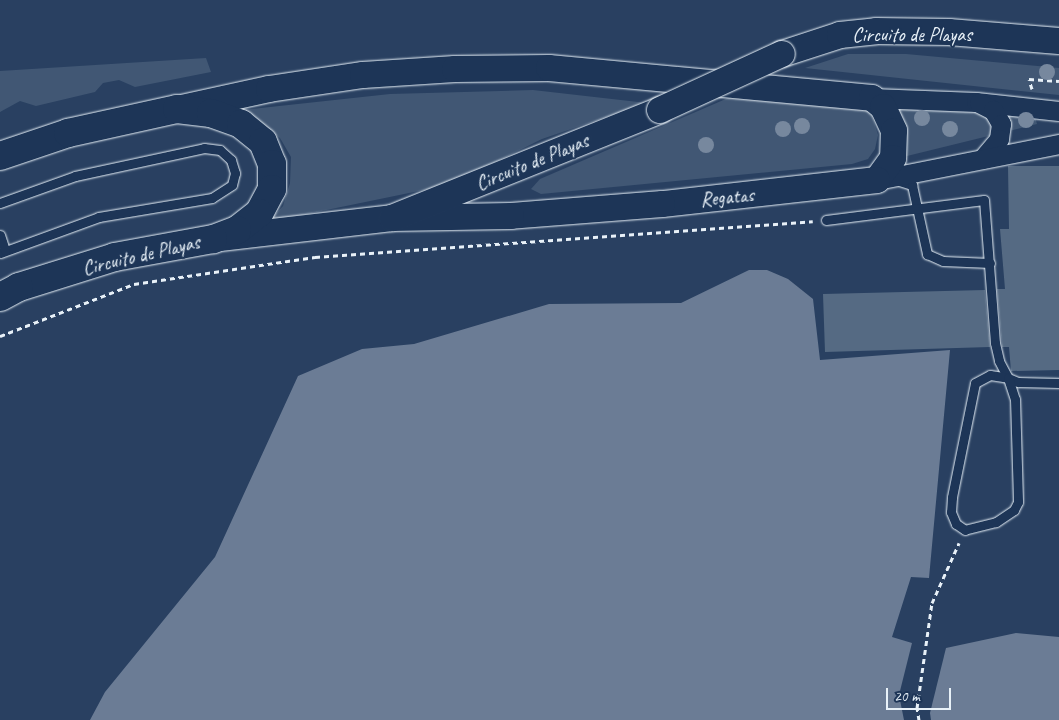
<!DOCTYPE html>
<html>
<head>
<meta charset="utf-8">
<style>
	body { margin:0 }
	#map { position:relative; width:1059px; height:720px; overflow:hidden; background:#294061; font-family:Caveat,sans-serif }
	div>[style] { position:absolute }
	.green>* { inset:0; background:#415774 }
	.water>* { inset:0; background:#6b7c95 }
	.building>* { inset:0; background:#556a83 }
	.path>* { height:3px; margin-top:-1.5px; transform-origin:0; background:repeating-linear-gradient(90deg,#e8f1f8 0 5px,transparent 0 9px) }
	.roads { filter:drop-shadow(0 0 1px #e8f1f8) drop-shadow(0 0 1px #e8f1f8) }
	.lane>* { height:9px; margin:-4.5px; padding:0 4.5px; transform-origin:4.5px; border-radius:4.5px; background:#1d3557 }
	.street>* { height:19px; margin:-9.5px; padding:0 9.5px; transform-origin:9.5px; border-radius:9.5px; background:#1d3557 }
	.secondary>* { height:26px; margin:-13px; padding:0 13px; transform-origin:13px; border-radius:13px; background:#1d3557 }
	.highway>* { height:28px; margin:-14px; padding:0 14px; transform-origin:14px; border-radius:14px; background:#1d3557 }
	.bridges { filter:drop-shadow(0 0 1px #e8f1f8) drop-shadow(0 0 1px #e8f1f8) }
	.secondary-bridge>* { height:26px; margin:-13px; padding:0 13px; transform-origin:13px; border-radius:13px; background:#1d3557 }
	.trees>* { width:16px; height:16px; margin:-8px; border-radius:50%; background:#77889e }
	span { translate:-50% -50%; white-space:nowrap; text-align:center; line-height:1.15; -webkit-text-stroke:4px #1d3557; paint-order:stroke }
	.street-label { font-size:20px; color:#e8f1f8 }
	.scale { position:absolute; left:886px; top:688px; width:65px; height:22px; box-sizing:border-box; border:2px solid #e8f1f8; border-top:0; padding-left:6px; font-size:15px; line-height:18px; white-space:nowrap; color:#e8f1f8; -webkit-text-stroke:4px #1d3557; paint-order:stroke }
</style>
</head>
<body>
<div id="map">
	<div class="green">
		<i style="clip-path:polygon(848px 54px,906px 54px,1059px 68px,1059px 95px,805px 68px)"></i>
		<i style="clip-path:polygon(206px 58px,211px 72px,135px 87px,119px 80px,103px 83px,95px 92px,36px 106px,20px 101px,0 112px,0 71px)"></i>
		<i style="clip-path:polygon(533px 90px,647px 103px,542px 139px,448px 185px,268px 222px,283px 206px,290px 183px,291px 157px,280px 138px,260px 123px,232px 111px,390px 94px)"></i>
		<i style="clip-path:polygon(735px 95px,870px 110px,878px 135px,875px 149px,868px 159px,852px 164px,541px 194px,531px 189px,540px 179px)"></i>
		<i style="clip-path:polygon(898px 100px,1035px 117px,1037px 124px,907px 156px,904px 155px)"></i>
	</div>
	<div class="water">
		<i style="clip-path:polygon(749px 270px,767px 270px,788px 279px,813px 299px,820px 360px,950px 350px,929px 578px,911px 577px,892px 637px,912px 643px,899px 695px,904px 720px,90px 720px,105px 692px,215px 557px,298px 376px,362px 349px,414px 344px,549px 304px,681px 303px)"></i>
		<i style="clip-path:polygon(1016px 633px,1059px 637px,1059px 720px,931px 720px,930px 713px,946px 648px)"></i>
	</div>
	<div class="building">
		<i style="clip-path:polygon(1008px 166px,1059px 166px,1059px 370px,1011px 371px,1009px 347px,1002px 347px,997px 289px,1005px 289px,1000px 229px,1009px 229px)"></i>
		<i style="clip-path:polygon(985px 290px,990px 347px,825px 352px,823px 294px)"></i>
	</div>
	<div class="path">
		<i style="left:1032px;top:89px;width:10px;rotate:-107deg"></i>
		<i style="left:1029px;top:79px;width:30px;rotate:4deg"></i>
		<i style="left:0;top:336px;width:144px;rotate:-21.2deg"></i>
		<i style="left:134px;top:284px;width:183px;rotate:-8.5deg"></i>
		<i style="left:315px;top:257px;width:499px;rotate:-4.1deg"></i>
		<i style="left:919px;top:720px;width:12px;rotate:-99deg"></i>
		<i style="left:917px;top:708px;width:106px;rotate:-81.9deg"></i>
		<i style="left:932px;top:603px;width:66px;rotate:-65.8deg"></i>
	</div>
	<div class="roads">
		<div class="lane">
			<i style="left:899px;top:181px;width:14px;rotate:17deg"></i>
			<i style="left:912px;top:185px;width:71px;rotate:77.7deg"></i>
			<i style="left:927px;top:254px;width:17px;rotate:24deg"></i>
			<i style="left:943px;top:261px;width:47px;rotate:2.4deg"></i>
			<i style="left:0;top:203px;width:80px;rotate:-19.8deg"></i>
			<i style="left:75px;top:176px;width:132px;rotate:-12.2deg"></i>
			<i style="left:204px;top:148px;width:16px;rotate:7deg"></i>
			<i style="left:220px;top:150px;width:15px;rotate:42deg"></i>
			<i style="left:231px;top:160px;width:14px;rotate:73deg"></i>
			<i style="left:235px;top:173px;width:12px;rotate:104deg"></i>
			<i style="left:232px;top:185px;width:24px;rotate:147deg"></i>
			<i style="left:212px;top:198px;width:115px;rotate:170.5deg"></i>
			<i style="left:99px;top:217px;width:105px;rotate:160deg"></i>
			<i style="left:826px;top:220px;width:159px;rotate:-7.2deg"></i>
			<i style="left:984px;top:200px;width:143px;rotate:85.6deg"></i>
			<i style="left:995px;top:343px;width:18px;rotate:77deg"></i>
			<i style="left:999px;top:361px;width:19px;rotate:62deg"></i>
			<i style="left:1008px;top:378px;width:11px;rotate:22deg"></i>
			<i style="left:1018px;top:382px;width:41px;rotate:1.4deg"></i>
			<i style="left:0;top:235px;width:16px;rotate:72deg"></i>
			<i style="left:990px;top:375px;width:18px;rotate:9deg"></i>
			<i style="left:1008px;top:378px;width:22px;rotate:72deg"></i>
			<i style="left:1015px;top:399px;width:103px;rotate:88.3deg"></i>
			<i style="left:1018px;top:502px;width:9px;rotate:117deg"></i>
			<i style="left:1014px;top:510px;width:22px;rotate:146deg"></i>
			<i style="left:996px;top:522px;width:32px;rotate:166deg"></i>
			<i style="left:965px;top:530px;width:11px;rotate:-146deg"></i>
			<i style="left:956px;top:524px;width:13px;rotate:-113deg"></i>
			<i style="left:951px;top:512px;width:15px;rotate:-86deg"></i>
			<i style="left:952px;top:497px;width:116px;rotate:-78.6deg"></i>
			<i style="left:975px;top:383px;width:17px;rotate:-28deg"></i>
		</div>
		<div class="street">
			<i style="left:872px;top:98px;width:104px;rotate:2.2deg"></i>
			<i style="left:976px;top:102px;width:83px;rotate:6.2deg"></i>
			<i style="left:979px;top:103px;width:16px;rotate:27deg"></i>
			<i style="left:993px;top:110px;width:16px;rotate:60deg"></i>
			<i style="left:1001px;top:124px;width:15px;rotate:98deg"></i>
			<i style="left:999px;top:139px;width:26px;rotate:130deg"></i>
			<i style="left:877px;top:180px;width:186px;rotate:-11.2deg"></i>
		</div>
		<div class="secondary">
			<i style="left:782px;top:54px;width:61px;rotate:-18.1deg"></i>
			<i style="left:840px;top:35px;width:36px;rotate:-6deg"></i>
			<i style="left:876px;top:31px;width:73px;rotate:0.8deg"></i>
			<i style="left:949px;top:32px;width:110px;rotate:4.7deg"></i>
			<i style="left:182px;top:108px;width:89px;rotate:-12.3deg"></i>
			<i style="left:269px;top:89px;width:95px;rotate:-8.5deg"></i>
			<i style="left:363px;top:75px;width:92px;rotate:-3.7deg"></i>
			<i style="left:455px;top:69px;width:94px;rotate:-0.6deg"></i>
			<i style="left:549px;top:68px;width:324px;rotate:5.3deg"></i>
			<i style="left:872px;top:98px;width:14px;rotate:39deg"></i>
			<i style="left:883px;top:107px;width:26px;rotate:65deg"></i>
			<i style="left:894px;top:131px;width:27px;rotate:92deg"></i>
			<i style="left:893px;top:158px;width:27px;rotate:126deg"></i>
			<i style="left:877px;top:180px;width:216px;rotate:173.6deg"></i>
			<i style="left:662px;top:204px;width:151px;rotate:175.5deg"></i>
			<i style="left:511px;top:216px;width:119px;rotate:179deg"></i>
			<i style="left:220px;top:238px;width:173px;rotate:-6.6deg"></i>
			<i style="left:392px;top:218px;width:289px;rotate:-21.9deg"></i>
		</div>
		<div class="highway">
			<i style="left:0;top:156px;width:72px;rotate:-18.7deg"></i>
			<i style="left:68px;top:133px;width:112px;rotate:-12.4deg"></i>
			<i style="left:177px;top:109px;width:34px;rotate:7deg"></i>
			<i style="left:211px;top:113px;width:32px;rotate:20deg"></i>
			<i style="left:241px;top:124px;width:28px;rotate:39deg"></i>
			<i style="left:263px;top:142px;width:24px;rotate:68deg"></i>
			<i style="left:272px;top:164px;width:25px;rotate:90deg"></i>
			<i style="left:272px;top:189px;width:27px;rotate:118deg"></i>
			<i style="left:259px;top:213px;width:28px;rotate:142deg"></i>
			<i style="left:237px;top:230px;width:26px;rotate:159deg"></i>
			<i style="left:213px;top:239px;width:100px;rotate:169.6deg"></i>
			<i style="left:115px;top:257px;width:101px;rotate:162.6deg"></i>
			<i style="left:19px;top:287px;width:21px;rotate:152deg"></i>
		</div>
	</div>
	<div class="bridges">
		<div class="secondary-bridge">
			<i style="left:660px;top:110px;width:134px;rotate:-24.7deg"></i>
		</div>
	</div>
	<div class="trees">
		<i style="left:1047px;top:72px"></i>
		<i style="left:922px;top:118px"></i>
		<i style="left:1026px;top:120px"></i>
		<i style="left:802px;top:126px"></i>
		<i style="left:783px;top:129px"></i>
		<i style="left:950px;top:129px"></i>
		<i style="left:706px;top:145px"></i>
	</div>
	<div class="street-label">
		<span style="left:912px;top:34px">Circuito de Playas</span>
		<span style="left:532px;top:162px;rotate:-22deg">Circuito de Playas</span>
		<span style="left:727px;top:197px;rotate:-6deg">Regatas</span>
		<span style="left:141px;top:255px;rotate:-13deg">Circuito de Playas</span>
	</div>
	<div class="scale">20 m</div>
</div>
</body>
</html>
